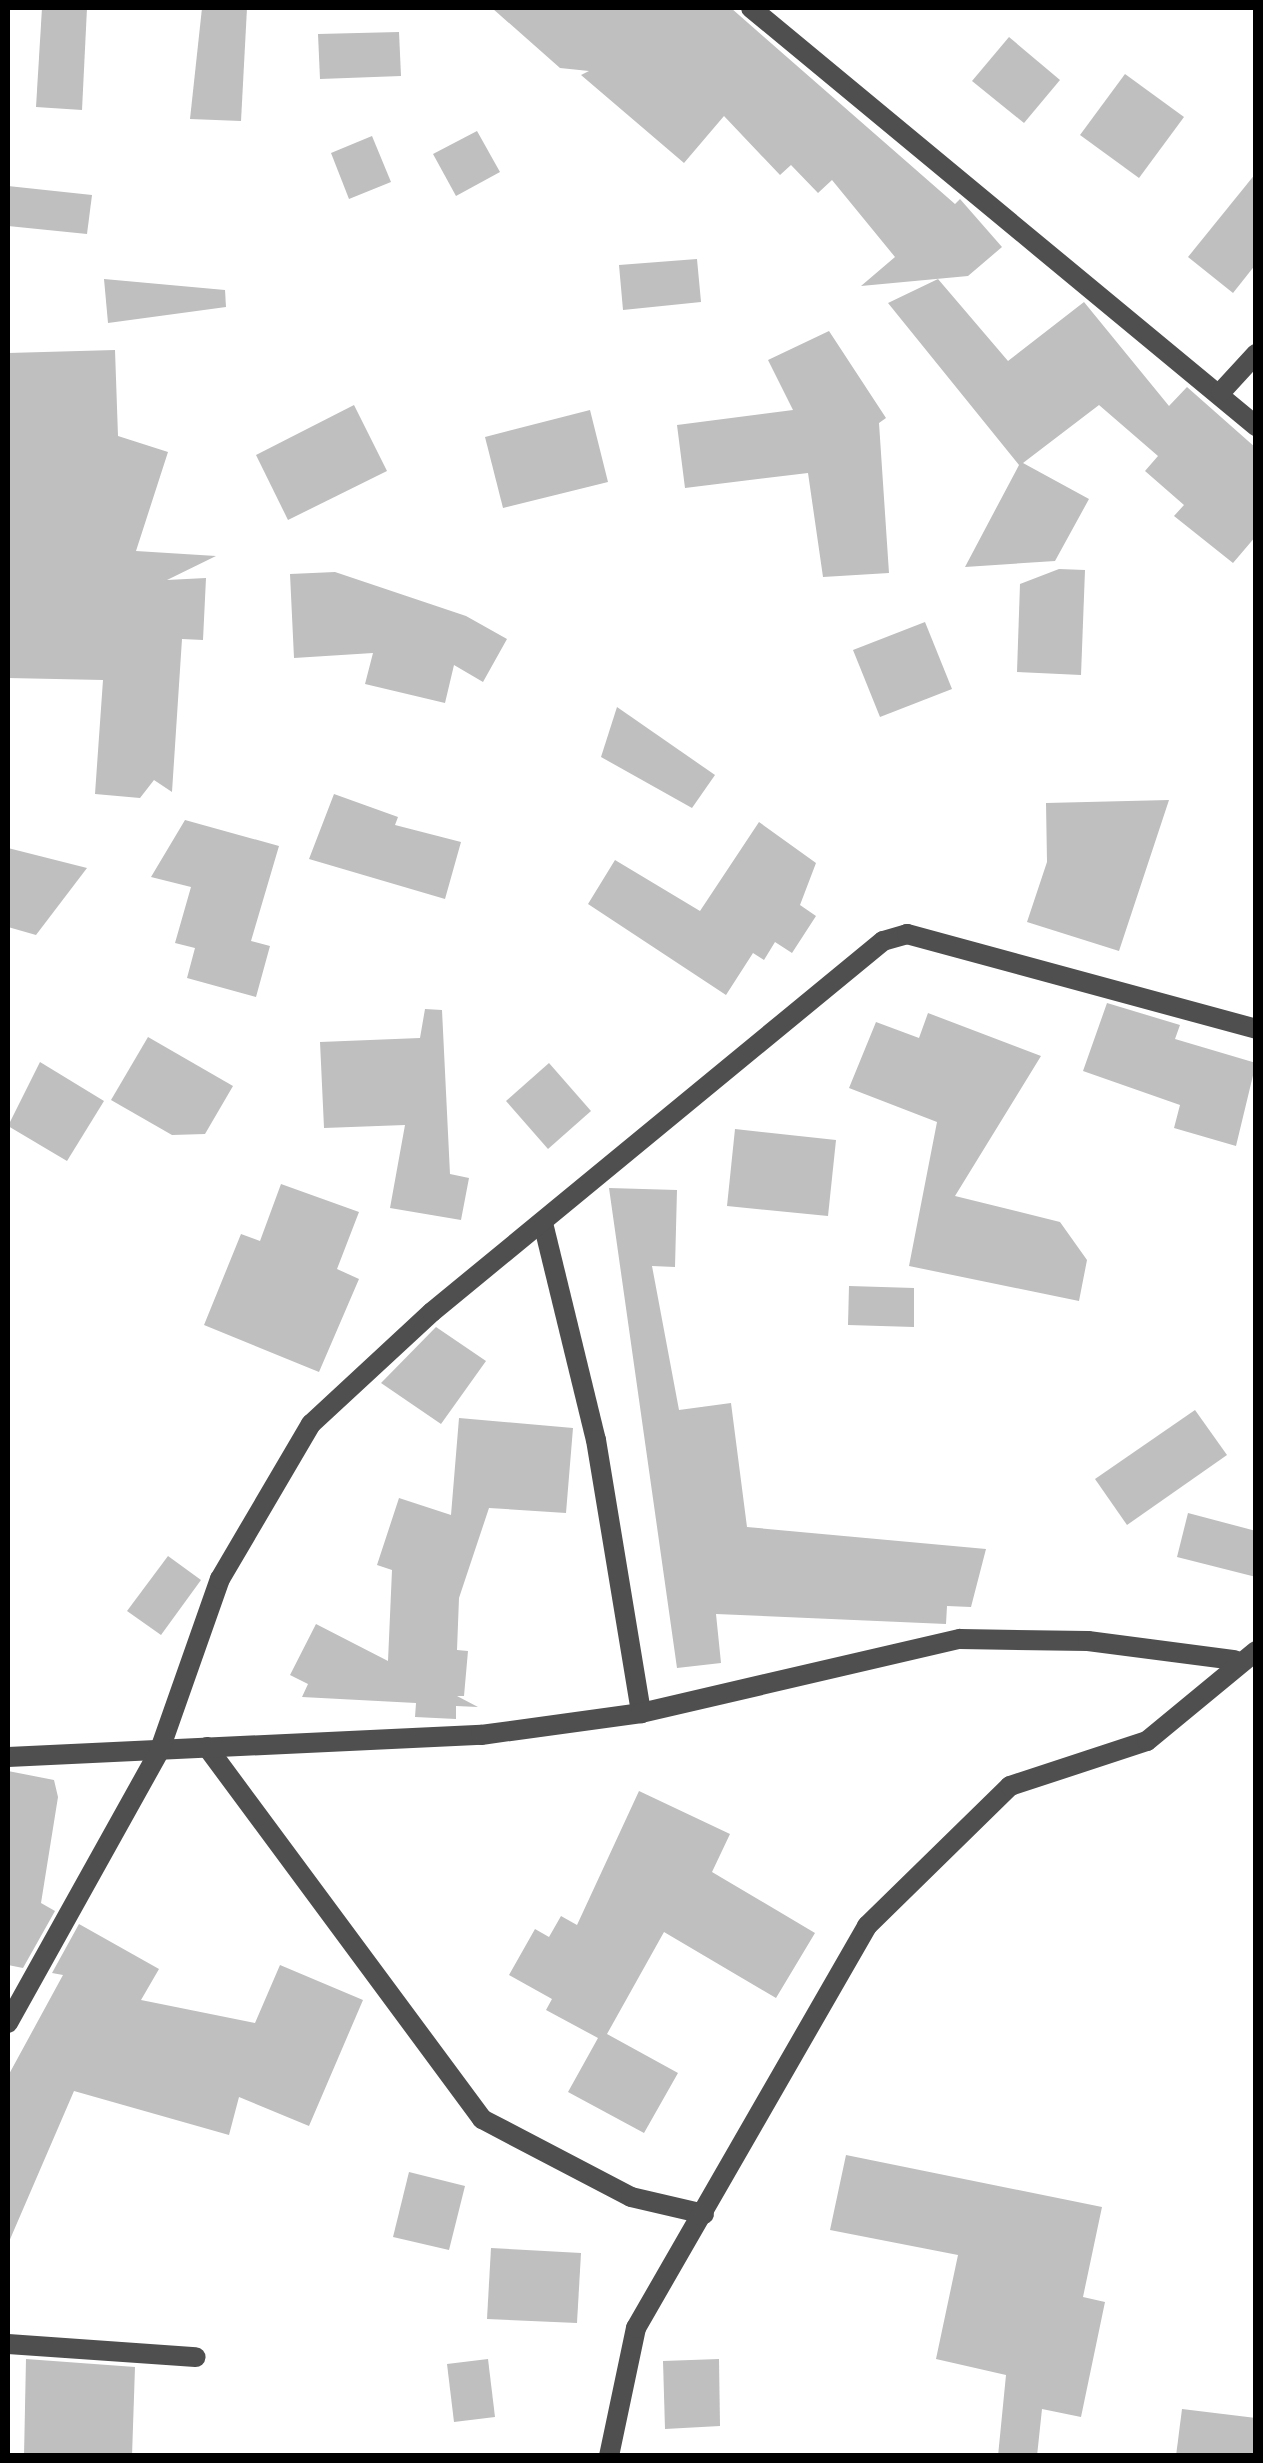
<!DOCTYPE html>
<html>
<head>
<meta charset="utf-8">
<style>
	body { margin:0 }
	#map { position:relative; width:1263px; height:2463px; overflow:hidden; background:#fff; font-family:"Golos Text",sans-serif }
	div>[style] { position:absolute }
	.building>* { inset:0; background:#bfbfbf }
	.street>* { height:20px; margin:-10px; padding:0 10px; transform-origin:10px; border-radius:10px; background:#4f4f4f }
	span { translate:-50% -50%; white-space:nowrap; text-align:center; line-height:1.15; -webkit-text-stroke:10px #fff; paint-order:stroke }
	.frame { position:absolute; inset:0; border:10px solid #000; pointer-events:none }
</style>
</head>
<body>
<div id="map">
	<div class="building">
		<i style="clip-path:polygon(42px 8px,87px 8px,82px 110px,36px 107px)"></i>
		<i style="clip-path:polygon(202px 8px,247px 8px,241px 121px,190px 119px)"></i>
		<i style="clip-path:polygon(492px 8px,731px 8px,955px 204px,960px 199px,1002px 247px,968px 276px,861px 286px,895px 257px,832px 180px,818px 193px,791px 165px,780px 175px,724px 116px,684px 163px,581px 75px,589px 71px,560px 68px)"></i>
		<i style="clip-path:polygon(399px 32px,401px 76px,320px 79px,318px 34px)"></i>
		<i style="clip-path:polygon(1009px 37px,1060px 80px,1024px 123px,972px 81px)"></i>
		<i style="clip-path:polygon(1125px 74px,1184px 117px,1139px 178px,1080px 135px)"></i>
		<i style="clip-path:polygon(477px 131px,500px 172px,456px 196px,433px 154px)"></i>
		<i style="clip-path:polygon(372px 136px,391px 182px,349px 199px,331px 153px)"></i>
		<i style="clip-path:polygon(1256px 173px,1256px 264px,1233px 293px,1188px 257px)"></i>
		<i style="clip-path:polygon(8px 186px,92px 195px,87px 234px,8px 226px)"></i>
		<i style="clip-path:polygon(697px 259px,701px 302px,623px 310px,619px 265px)"></i>
		<i style="clip-path:polygon(104px 279px,225px 290px,226px 307px,108px 323px)"></i>
		<i style="clip-path:polygon(938px 279px,1008px 361px,1084px 302px,1169px 406px,1187px 387px,1256px 448px,1256px 536px,1233px 563px,1174px 516px,1184px 505px,1145px 471px,1158px 456px,1099px 405px,1023px 463px,1089px 499px,1055px 561px,965px 567px,1019px 465px,888px 303px)"></i>
		<i style="clip-path:polygon(829px 331px,886px 418px,879px 423px,889px 573px,823px 577px,808px 473px,685px 488px,677px 425px,793px 410px,768px 360px)"></i>
		<i style="clip-path:polygon(115px 350px,118px 436px,168px 452px,136px 551px,216px 556px,167px 580px,206px 578px,203px 640px,182px 639px,172px 792px,154px 780px,140px 798px,95px 794px,103px 680px,8px 678px,8px 353px)"></i>
		<i style="clip-path:polygon(354px 405px,387px 471px,288px 520px,256px 455px)"></i>
		<i style="clip-path:polygon(590px 410px,608px 482px,503px 508px,485px 437px)"></i>
		<i style="clip-path:polygon(1059px 569px,1085px 570px,1081px 675px,1017px 672px,1020px 584px)"></i>
		<i style="clip-path:polygon(335px 572px,466px 616px,507px 639px,483px 682px,454px 665px,445px 703px,365px 684px,373px 653px,294px 658px,290px 574px)"></i>
		<i style="clip-path:polygon(925px 622px,952px 689px,880px 717px,853px 650px)"></i>
		<i style="clip-path:polygon(617px 707px,715px 775px,692px 808px,601px 757px)"></i>
		<i style="clip-path:polygon(334px 794px,398px 817px,395px 825px,461px 842px,445px 899px,309px 859px)"></i>
		<i style="clip-path:polygon(1169px 800px,1119px 951px,1027px 922px,1047px 862px,1046px 803px)"></i>
		<i style="clip-path:polygon(185px 820px,279px 846px,251px 941px,270px 946px,256px 997px,187px 978px,195px 948px,175px 943px,191px 887px,151px 877px)"></i>
		<i style="clip-path:polygon(759px 822px,816px 863px,800px 905px,816px 916px,792px 953px,775px 942px,764px 960px,753px 953px,726px 995px,588px 904px,615px 860px,700px 911px)"></i>
		<i style="clip-path:polygon(8px 848px,87px 868px,36px 935px,8px 927px)"></i>
		<i style="clip-path:polygon(1107px 1003px,1180px 1025px,1175px 1039px,1256px 1063px,1236px 1146px,1174px 1128px,1180px 1105px,1083px 1071px)"></i>
		<i style="clip-path:polygon(425px 1009px,442px 1010px,450px 1174px,469px 1178px,461px 1220px,390px 1208px,405px 1125px,324px 1128px,320px 1042px,420px 1038px)"></i>
		<i style="clip-path:polygon(928px 1013px,1041px 1056px,955px 1196px,1060px 1222px,1087px 1260px,1079px 1301px,909px 1266px,937px 1122px,849px 1088px,876px 1022px,919px 1038px)"></i>
		<i style="clip-path:polygon(148px 1037px,233px 1086px,205px 1134px,172px 1135px,111px 1100px)"></i>
		<i style="clip-path:polygon(40px 1062px,104px 1101px,67px 1161px,8px 1126px)"></i>
		<i style="clip-path:polygon(549px 1063px,591px 1111px,548px 1149px,506px 1101px)"></i>
		<i style="clip-path:polygon(735px 1129px,836px 1140px,828px 1216px,727px 1206px)"></i>
		<i style="clip-path:polygon(281px 1184px,359px 1212px,337px 1269px,359px 1279px,319px 1372px,204px 1325px,241px 1234px,260px 1241px)"></i>
		<i style="clip-path:polygon(609px 1188px,677px 1190px,675px 1267px,652px 1266px,679px 1410px,731px 1403px,747px 1527px,986px 1549px,971px 1607px,947px 1606px,946px 1624px,716px 1614px,721px 1663px,677px 1668px)"></i>
		<i style="clip-path:polygon(849px 1286px,914px 1288px,914px 1327px,848px 1325px)"></i>
		<i style="clip-path:polygon(436px 1327px,486px 1361px,441px 1424px,381px 1383px)"></i>
		<i style="clip-path:polygon(1195px 1410px,1227px 1455px,1127px 1525px,1095px 1479px)"></i>
		<i style="clip-path:polygon(459px 1418px,573px 1428px,566px 1513px,489px 1508px,459px 1598px,457px 1650px,468px 1651px,464px 1696px,457px 1696px,478px 1707px,456px 1706px,456px 1719px,415px 1717px,416px 1703px,302px 1697px,308px 1684px,290px 1675px,316px 1624px,388px 1661px,392px 1570px,377px 1565px,399px 1498px,451px 1515px)"></i>
		<i style="clip-path:polygon(1188px 1513px,1256px 1531px,1256px 1577px,1177px 1557px)"></i>
		<i style="clip-path:polygon(168px 1556px,201px 1580px,161px 1635px,127px 1611px)"></i>
		<i style="clip-path:polygon(8px 1771px,54px 1780px,58px 1797px,41px 1903px,55px 1911px,23px 1968px,8px 1965px)"></i>
		<i style="clip-path:polygon(639px 1791px,730px 1834px,712px 1872px,815px 1933px,776px 1998px,664px 1932px,607px 2034px,678px 2073px,644px 2133px,568px 2092px,598px 2038px,546px 2010px,552px 1999px,509px 1975px,535px 1929px,549px 1937px,561px 1916px,577px 1925px)"></i>
		<i style="clip-path:polygon(79px 1924px,159px 1969px,141px 2000px,255px 2023px,280px 1965px,363px 2000px,309px 2126px,239px 2097px,229px 2135px,74px 2091px,8px 2244px,8px 2076px,63px 1975px,52px 1973px)"></i>
		<i style="clip-path:polygon(846px 2155px,1102px 2207px,1083px 2297px,1105px 2302px,1081px 2417px,1042px 2409px,1037px 2456px,998px 2456px,1006px 2375px,936px 2359px,958px 2255px,830px 2230px)"></i>
		<i style="clip-path:polygon(409px 2172px,465px 2186px,449px 2250px,393px 2237px)"></i>
		<i style="clip-path:polygon(491px 2248px,581px 2253px,577px 2323px,487px 2319px)"></i>
		<i style="clip-path:polygon(26px 2359px,135px 2367px,132px 2456px,24px 2456px)"></i>
		<i style="clip-path:polygon(488px 2359px,495px 2417px,454px 2422px,447px 2364px)"></i>
		<i style="clip-path:polygon(719px 2359px,720px 2426px,665px 2429px,663px 2361px)"></i>
		<i style="clip-path:polygon(1182px 2409px,1256px 2418px,1256px 2456px,1176px 2456px)"></i>
	</div>
	<div class="street">
		<i style="left:751px;top:8px;width:656px;rotate:39.62deg"></i>
		<i style="left:1221px;top:392px;width:52px;rotate:-47.4deg"></i>
		<i style="left:543px;top:1223px;width:223px;rotate:76.3deg"></i>
		<i style="left:596px;top:1440px;width:277px;rotate:80.6deg"></i>
		<i style="left:207px;top:1747px;width:463px;rotate:53.5deg"></i>
		<i style="left:482px;top:2119px;width:168px;rotate:27.6deg"></i>
		<i style="left:631px;top:2197px;width:75px;rotate:13.1deg"></i>
		<i style="left:8px;top:1757px;width:474px;rotate:-2.7deg"></i>
		<i style="left:481px;top:1735px;width:162px;rotate:-7.8deg"></i>
		<i style="left:641px;top:1713px;width:327px;rotate:-13.1deg"></i>
		<i style="left:960px;top:1639px;width:128px;rotate:0.9deg"></i>
		<i style="left:1088px;top:1641px;width:148px;rotate:7.4deg"></i>
		<i style="left:8px;top:2023px;width:310px;rotate:-60.9deg"></i>
		<i style="left:159px;top:1752px;width:183px;rotate:-70.6deg"></i>
		<i style="left:220px;top:1579px;width:180px;rotate:-59.6deg"></i>
		<i style="left:311px;top:1424px;width:165px;rotate:-42.8deg"></i>
		<i style="left:432px;top:1312px;width:584px;rotate:-39.44deg"></i>
		<i style="left:883px;top:941px;width:25px;rotate:-16deg"></i>
		<i style="left:907px;top:934px;width:362px;rotate:15.2deg"></i>
		<i style="left:8px;top:2344px;width:188px;rotate:4deg"></i>
		<i style="left:609px;top:2456px;width:131px;rotate:-78.1deg"></i>
		<i style="left:636px;top:2328px;width:464px;rotate:-60.1deg"></i>
		<i style="left:867px;top:1926px;width:200px;rotate:-44.4deg"></i>
		<i style="left:1010px;top:1786px;width:144px;rotate:-18.2deg"></i>
		<i style="left:1147px;top:1741px;width:141px;rotate:-39.5deg"></i>
	</div>
	<div class="frame"></div>
</div>
</body>
</html>
